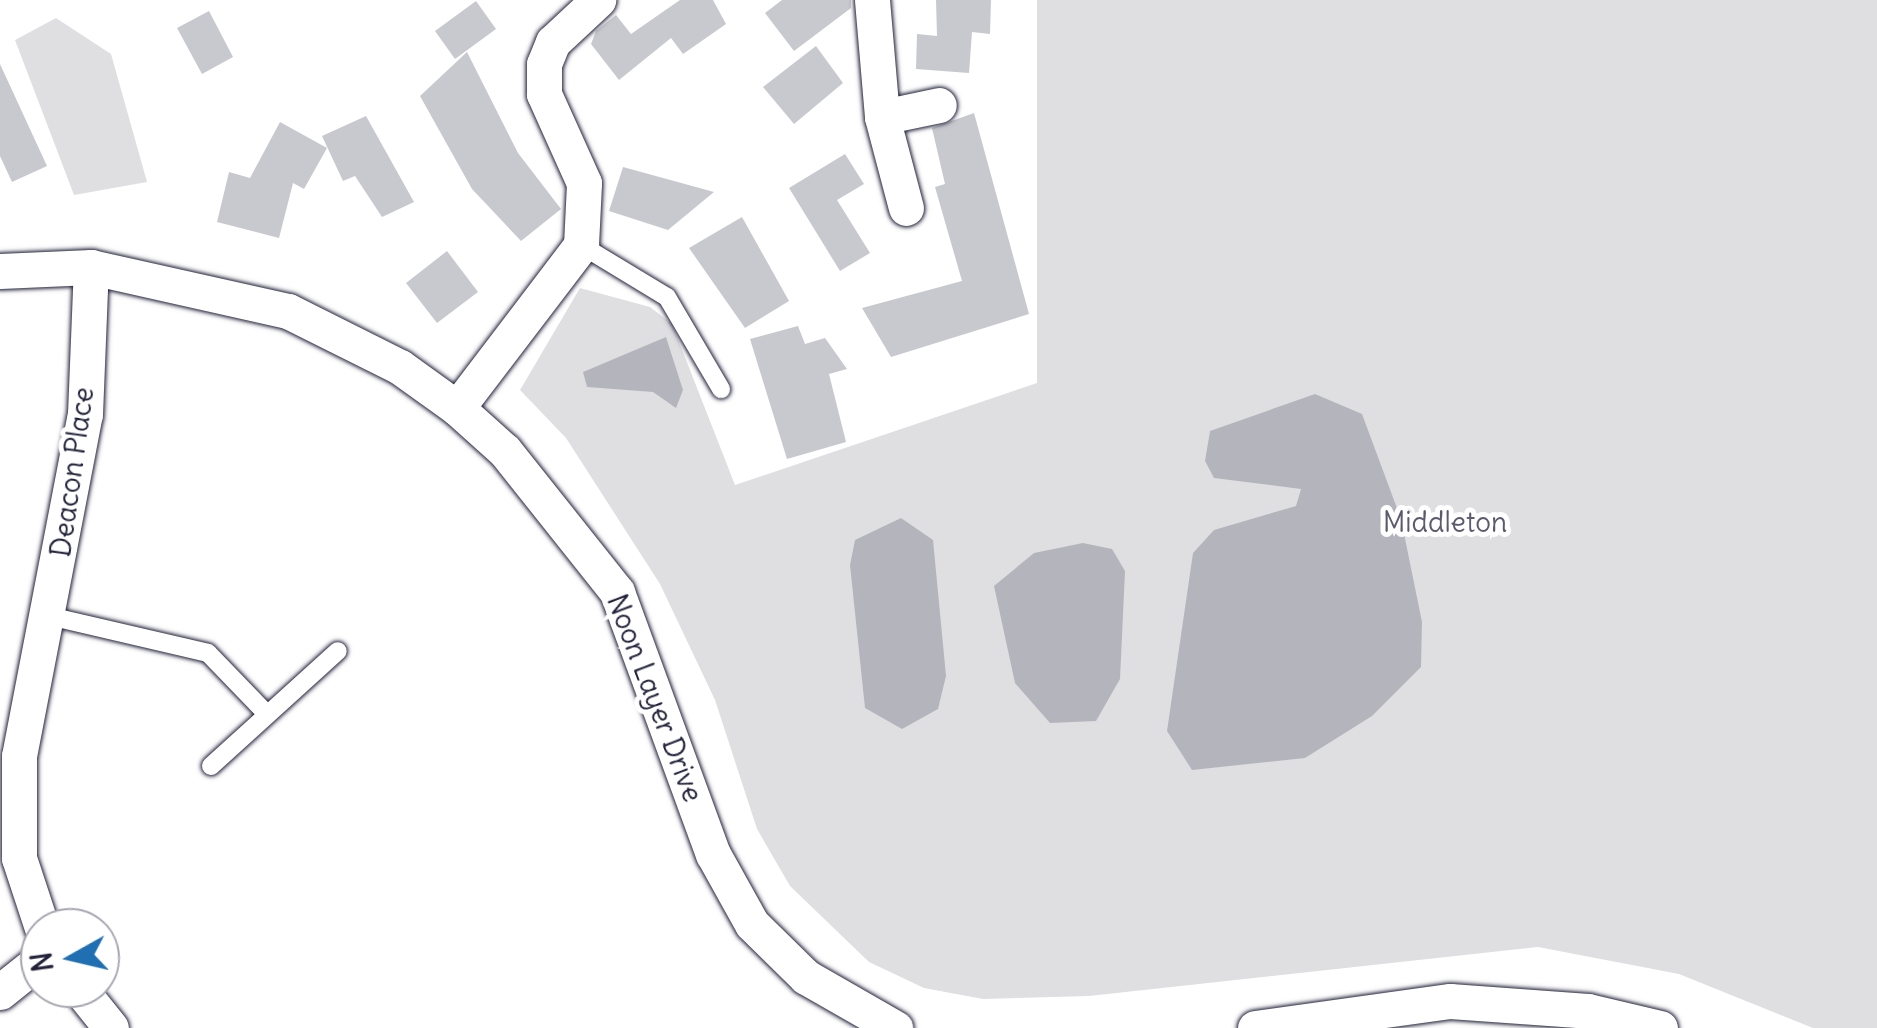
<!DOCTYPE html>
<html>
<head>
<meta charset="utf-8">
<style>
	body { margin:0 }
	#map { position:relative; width:1877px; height:1028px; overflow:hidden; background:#fff; font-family:Delius,sans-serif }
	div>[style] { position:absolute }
	.green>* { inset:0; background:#dfdfe2 }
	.water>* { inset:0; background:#b4b4bc }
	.building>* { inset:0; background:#c8c8cf }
	.roads { filter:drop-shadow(0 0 2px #22223b) drop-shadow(0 0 2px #22223b) }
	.lane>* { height:18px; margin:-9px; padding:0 9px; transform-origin:9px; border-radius:9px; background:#fff }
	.street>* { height:35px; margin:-17.5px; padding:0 17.5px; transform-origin:17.5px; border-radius:17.5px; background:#fff }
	span { translate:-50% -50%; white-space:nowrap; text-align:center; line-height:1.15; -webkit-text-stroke:10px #fff; paint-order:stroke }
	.street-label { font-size:28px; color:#22223b }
	.park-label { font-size:28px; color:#5b5b6d }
	.north { position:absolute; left:20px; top:908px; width:100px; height:100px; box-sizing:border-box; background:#fff; border:2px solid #a7a7b1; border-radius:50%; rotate:262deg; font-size:28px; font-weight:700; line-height:40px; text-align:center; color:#22223b }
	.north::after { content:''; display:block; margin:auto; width:35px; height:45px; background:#1f6fb2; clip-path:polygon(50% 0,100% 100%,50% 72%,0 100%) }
</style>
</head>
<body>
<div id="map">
	<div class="green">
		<i style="clip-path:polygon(1037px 0,1877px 0,1877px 1028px,1813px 1028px,1679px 974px,1538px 947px,1089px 996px,983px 999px,924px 988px,869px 962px,790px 886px,757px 829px,715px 700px,660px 584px,566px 438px,520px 390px,580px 288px,650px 307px,672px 324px,735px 485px,1037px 383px)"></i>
		<i style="clip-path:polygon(56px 18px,111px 54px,147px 182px,74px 195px,15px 40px)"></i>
	</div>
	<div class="water">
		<i style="clip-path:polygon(666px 337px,683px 390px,676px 408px,653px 392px,587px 387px,583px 372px)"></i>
		<i style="clip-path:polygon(1315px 394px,1362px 414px,1401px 519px,1422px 622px,1421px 667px,1372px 716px,1305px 758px,1192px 770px,1167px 731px,1193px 553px,1214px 530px,1296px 506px,1301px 489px,1214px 478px,1205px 461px,1210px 431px)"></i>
		<i style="clip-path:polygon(901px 518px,933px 540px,946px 676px,938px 709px,902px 729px,865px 708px,850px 565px,855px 540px)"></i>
		<i style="clip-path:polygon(1083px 543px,1112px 549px,1125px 571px,1120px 679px,1096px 721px,1050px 723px,1015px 683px,994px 586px,1034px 553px)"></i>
	</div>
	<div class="building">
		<i style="clip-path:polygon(680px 0,713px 0,726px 24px,683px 54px,671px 38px,619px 80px,591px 44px,596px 31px,616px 15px,631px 34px)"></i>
		<i style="clip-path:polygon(782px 0,851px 0,851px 8px,794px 51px,765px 13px)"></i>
		<i style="clip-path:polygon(936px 0,991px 0,990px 34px,972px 32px,969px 73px,916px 69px,917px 34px,937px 36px)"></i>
		<i style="clip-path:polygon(476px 1px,496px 29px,455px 59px,435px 31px)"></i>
		<i style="clip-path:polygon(209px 11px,233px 57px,202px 74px,177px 28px)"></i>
		<i style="clip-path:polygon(816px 46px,843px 83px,794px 124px,763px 87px)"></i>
		<i style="clip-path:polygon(467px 52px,518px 153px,561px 209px,521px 241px,472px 189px,420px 96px)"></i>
		<i style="clip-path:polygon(0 64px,47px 166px,12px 182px,0 156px)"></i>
		<i style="clip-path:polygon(974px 113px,1029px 314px,891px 357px,862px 308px,962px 281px,935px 187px,945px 184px,932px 128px)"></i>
		<i style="clip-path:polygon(366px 116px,414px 202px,382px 217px,355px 176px,343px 181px,322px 136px)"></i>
		<i style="clip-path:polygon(280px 122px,327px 148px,304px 189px,293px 183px,279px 238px,217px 222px,229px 172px,250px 178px)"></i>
		<i style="clip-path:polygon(845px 154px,864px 184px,837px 200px,870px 253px,840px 271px,789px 188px)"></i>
		<i style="clip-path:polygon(623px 167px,714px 192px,668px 230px,609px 211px)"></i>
		<i style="clip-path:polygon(742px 217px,789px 301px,745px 328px,689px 248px)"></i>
		<i style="clip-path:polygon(447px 251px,478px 292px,437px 323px,406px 283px)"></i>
		<i style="clip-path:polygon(798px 326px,805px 344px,825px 338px,847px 369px,829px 374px,846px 442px,787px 459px,750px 339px)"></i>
	</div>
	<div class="roads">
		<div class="lane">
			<i style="left:581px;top:245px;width:100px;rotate:31.2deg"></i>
			<i style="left:667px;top:297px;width:107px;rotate:59.6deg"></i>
			<i style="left:45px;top:615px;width:167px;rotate:13.1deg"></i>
			<i style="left:208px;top:653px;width:83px;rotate:46deg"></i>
			<i style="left:211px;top:766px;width:171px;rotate:-42.2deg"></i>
		</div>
		<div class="street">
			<i style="left:872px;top:0;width:117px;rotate:85.1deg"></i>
			<i style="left:882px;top:117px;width:94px;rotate:75.2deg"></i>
			<i style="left:882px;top:117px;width:58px;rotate:-11.9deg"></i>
			<i style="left:0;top:271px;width:91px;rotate:-2.5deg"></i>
			<i style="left:91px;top:267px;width:202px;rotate:12.6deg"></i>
			<i style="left:288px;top:311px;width:125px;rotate:26.6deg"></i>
			<i style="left:400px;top:367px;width:70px;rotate:35.7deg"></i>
			<i style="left:457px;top:408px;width:64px;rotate:41.9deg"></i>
			<i style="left:505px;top:451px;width:180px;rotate:51.5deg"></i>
			<i style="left:617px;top:592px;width:279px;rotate:69.9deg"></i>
			<i style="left:713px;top:854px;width:80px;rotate:60.9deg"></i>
			<i style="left:752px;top:924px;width:76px;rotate:44.5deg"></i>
			<i style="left:806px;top:977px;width:103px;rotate:29.8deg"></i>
			<i style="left:457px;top:408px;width:205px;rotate:-52.7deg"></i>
			<i style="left:581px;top:245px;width:62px;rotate:-87.2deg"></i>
			<i style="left:584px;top:183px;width:98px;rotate:-114.2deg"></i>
			<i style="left:544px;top:94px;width:30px;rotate:-90deg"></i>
			<i style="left:544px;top:64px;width:24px;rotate:-68deg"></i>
			<i style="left:553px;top:42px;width:62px;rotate:-43deg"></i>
			<i style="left:42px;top:928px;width:74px;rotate:-108.2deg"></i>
			<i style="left:19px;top:858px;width:102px;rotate:-90deg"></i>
			<i style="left:19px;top:756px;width:348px;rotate:-79.1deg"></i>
			<i style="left:85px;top:414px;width:147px;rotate:-87.7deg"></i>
			<i style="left:79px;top:988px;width:51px;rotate:51.3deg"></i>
			<i style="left:0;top:992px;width:51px;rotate:-38.7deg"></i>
			<i style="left:1255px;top:1028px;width:197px;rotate:-7.9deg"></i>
			<i style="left:1450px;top:1001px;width:138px;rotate:4.1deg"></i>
			<i style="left:1588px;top:1011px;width:74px;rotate:13.3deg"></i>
		</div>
	</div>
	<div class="street-label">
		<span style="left:72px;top:472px;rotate:-82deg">Deacon Place</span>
		<span style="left:655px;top:698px;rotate:69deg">Noon Layer Drive</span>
	</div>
	<div class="park-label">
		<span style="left:1445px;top:522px">Middleton</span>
	</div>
	<div class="north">N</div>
</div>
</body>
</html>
